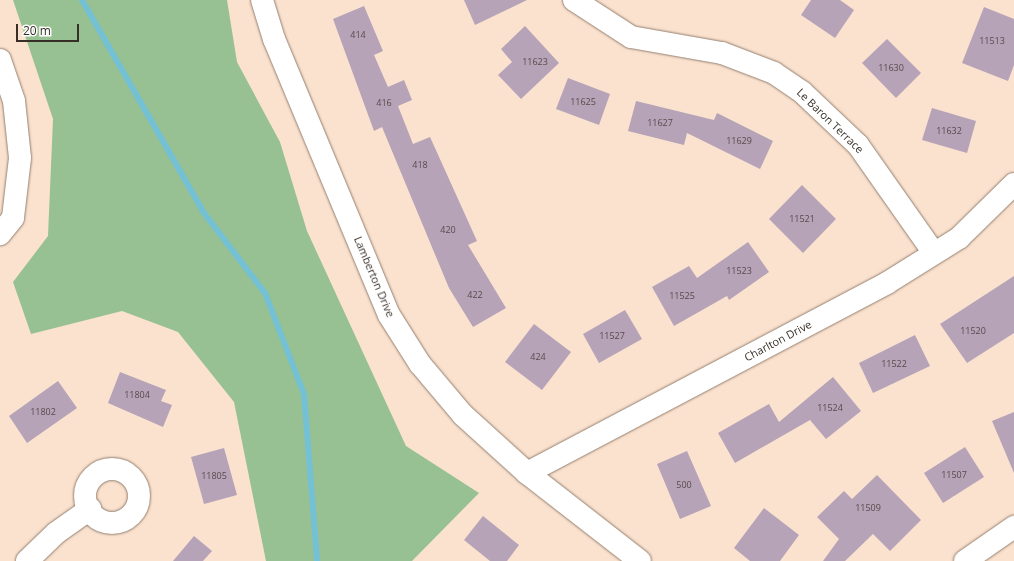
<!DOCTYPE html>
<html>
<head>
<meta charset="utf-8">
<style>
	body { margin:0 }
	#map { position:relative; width:1014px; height:561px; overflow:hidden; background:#fae2cf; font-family:"Open Sans",sans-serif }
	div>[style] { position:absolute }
	.forest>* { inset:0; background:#97c192 }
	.stream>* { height:6px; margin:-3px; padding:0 3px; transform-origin:3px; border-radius:3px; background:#74c0d4 }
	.building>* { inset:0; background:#b6a3b8 }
	.roads { filter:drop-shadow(0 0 1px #947f6e) drop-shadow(0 0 1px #947f6e) }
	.minor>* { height:22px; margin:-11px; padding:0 11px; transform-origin:11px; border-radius:11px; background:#fff }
	.minor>.ring { margin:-11px; padding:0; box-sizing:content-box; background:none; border:22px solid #fff; border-radius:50% }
	span { translate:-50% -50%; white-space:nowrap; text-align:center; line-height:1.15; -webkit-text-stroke:3.5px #fff; paint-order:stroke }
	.number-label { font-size:9px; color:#574b4b }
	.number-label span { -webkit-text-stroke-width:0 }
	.street-label { font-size:11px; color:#372e27 }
	.scale { position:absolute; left:16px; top:24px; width:63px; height:18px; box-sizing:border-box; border:2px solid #372e27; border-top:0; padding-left:5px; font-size:12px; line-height:14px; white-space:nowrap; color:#372e27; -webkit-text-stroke:3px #fff; paint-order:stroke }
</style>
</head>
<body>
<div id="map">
	<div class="forest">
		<i style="clip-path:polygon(13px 0,227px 0,237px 62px,280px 142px,307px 231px,406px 446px,479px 493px,412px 561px,266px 561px,234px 402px,178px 332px,122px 311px,31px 334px,13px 282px,48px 236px,53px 119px)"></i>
	</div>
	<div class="stream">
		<i style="left:82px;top:0;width:245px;rotate:60.2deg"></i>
		<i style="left:204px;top:213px;width:101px;rotate:52.7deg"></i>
		<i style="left:265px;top:293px;width:108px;rotate:68.9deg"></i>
		<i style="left:304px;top:394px;width:168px;rotate:85.5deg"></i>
	</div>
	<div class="building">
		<i style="clip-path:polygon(464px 0,527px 0,475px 25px)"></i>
		<i style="clip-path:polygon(811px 0,840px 0,854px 10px,835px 38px,801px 15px)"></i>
		<i style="clip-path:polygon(364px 6px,383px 51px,374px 55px,388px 87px,404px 80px,412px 100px,398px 106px,413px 144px,430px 137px,477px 241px,468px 245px,506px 308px,473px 327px,449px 288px,382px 127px,374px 131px,333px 19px)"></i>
		<i style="clip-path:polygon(984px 7px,1014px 19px,1014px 65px,1008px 81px,962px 63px)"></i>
		<i style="clip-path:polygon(525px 26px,559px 63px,521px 99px,498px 75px,512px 62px,501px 49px)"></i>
		<i style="clip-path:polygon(887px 39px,921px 73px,896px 98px,862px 63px)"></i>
		<i style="clip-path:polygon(568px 78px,610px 94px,599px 125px,556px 109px)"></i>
		<i style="clip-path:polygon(636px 101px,714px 120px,717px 113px,773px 141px,760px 169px,687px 133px,684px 145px,628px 131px)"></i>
		<i style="clip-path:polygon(932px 108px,976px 121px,967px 153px,922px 140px)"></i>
		<i style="clip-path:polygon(802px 185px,836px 219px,803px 253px,769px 219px)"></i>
		<i style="clip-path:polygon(748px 242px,769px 272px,729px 300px,727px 296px,674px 326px,652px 287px,689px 266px,697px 278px)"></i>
		<i style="clip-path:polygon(1014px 276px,1014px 333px,967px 363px,940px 324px)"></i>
		<i style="clip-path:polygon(625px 310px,642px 339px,599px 363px,583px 334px)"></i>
		<i style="clip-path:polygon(534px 324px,571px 352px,542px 390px,505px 362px)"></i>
		<i style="clip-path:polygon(915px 335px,930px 366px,873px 393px,859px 363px)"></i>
		<i style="clip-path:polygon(120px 372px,166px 390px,161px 401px,172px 405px,163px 427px,108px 403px)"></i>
		<i style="clip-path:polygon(833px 377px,861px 411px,826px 439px,810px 420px,735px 463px,718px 433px,769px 404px,779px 422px)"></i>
		<i style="clip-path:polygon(58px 381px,77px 408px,27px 443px,9px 416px)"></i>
		<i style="clip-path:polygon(1014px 412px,1014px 473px,992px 421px)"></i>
		<i style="clip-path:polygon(965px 447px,984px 477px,943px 503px,924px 473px)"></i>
		<i style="clip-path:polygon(224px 448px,237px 495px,204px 504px,191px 457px)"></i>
		<i style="clip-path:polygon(687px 451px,711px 506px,680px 519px,657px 464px)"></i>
		<i style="clip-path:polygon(877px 475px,921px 520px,890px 551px,873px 534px,845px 561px,823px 561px,839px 539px,817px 517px,844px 491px,852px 499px)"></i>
		<i style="clip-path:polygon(764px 508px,799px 535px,780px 561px,750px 561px,734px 548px)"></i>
		<i style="clip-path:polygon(483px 516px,519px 545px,507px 561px,490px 561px,464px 540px)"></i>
		<i style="clip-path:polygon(194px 536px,212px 551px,203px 561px,173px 561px)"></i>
	</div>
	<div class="roads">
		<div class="minor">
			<i style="left:262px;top:0;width:41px;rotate:72.9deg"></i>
			<i style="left:274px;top:39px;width:299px;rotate:67.4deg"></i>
			<i style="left:389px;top:315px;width:58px;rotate:57.7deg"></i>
			<i style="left:420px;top:364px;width:67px;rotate:49.9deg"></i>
			<i style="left:463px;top:415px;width:86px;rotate:42.2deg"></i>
			<i style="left:527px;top:473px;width:143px;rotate:37.9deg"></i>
			<i style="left:574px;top:0;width:68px;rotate:33deg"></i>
			<i style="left:631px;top:37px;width:92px;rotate:10deg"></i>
			<i style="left:722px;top:53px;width:56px;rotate:21deg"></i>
			<i style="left:774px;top:73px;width:34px;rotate:34deg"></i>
			<i style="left:802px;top:92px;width:77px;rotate:43.4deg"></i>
			<i style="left:858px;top:145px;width:132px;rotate:54.9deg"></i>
			<i style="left:0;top:60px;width:43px;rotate:71.1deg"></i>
			<i style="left:14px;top:101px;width:57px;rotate:84deg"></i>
			<i style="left:20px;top:158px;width:60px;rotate:96.7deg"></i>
			<i style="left:13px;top:218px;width:21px;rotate:129deg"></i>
			<i class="ring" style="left:85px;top:469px;width:32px;height:32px"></i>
			<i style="left:527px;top:473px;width:407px;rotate:-27.8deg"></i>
			<i style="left:887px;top:283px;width:85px;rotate:-32deg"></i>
			<i style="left:959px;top:238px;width:77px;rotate:-44.5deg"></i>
			<i style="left:27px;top:561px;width:40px;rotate:-44deg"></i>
			<i style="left:56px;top:533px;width:42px;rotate:-35.2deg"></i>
			<i style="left:965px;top:561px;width:60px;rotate:-34.8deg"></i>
		</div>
	</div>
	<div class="number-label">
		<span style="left:358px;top:35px">414</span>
		<span style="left:992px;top:41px">11513</span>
		<span style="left:535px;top:62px">11623</span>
		<span style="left:891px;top:68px">11630</span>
		<span style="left:583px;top:102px">11625</span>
		<span style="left:384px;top:103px">416</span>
		<span style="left:660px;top:123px">11627</span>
		<span style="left:949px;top:131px">11632</span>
		<span style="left:739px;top:141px">11629</span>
		<span style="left:420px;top:165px">418</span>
		<span style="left:802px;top:219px">11521</span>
		<span style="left:448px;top:230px">420</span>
		<span style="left:739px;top:271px">11523</span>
		<span style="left:475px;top:295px">422</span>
		<span style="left:682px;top:296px">11525</span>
		<span style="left:973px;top:331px">11520</span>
		<span style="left:612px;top:336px">11527</span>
		<span style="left:538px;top:357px">424</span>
		<span style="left:894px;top:364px">11522</span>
		<span style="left:137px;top:395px">11804</span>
		<span style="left:830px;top:408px">11524</span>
		<span style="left:43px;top:412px">11802</span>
		<span style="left:954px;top:475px">11507</span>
		<span style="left:214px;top:476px">11805</span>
		<span style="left:684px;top:485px">500</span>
		<span style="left:868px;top:508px">11509</span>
	</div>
	<div class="street-label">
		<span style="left:830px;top:121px;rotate:44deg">Le Baron Terrace</span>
		<span style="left:374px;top:277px;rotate:67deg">Lamberton Drive</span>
		<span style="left:778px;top:341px;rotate:-28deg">Charlton Drive</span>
	</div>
	<div class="scale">20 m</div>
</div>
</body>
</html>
